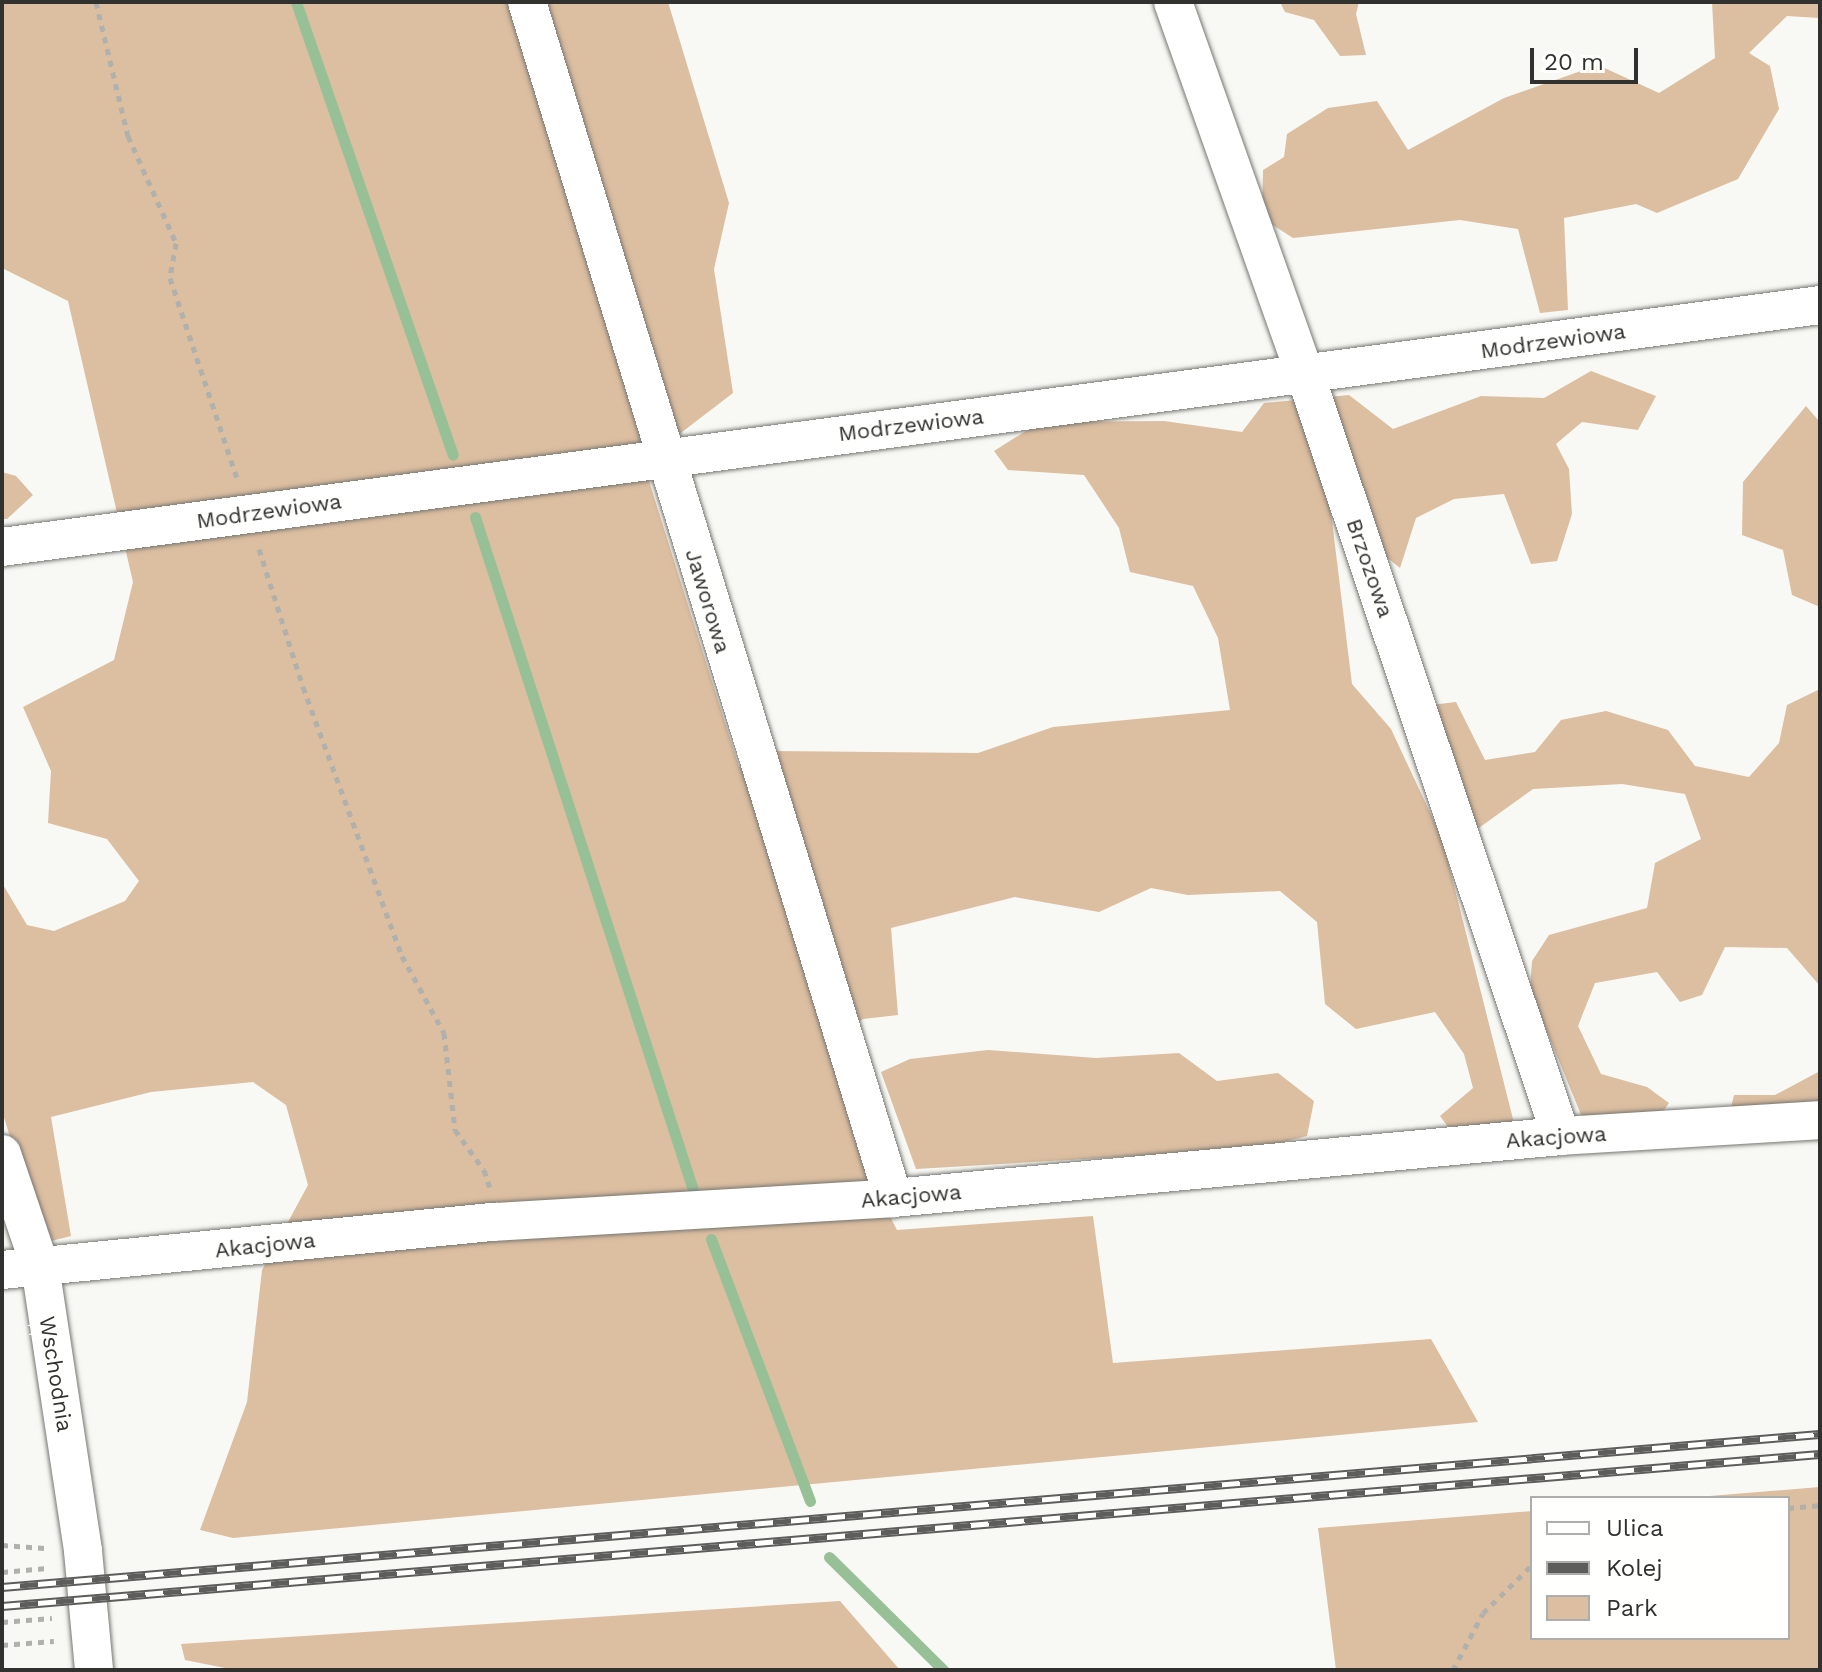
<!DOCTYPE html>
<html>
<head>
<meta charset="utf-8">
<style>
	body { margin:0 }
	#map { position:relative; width:1822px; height:1672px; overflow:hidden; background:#f8f8f4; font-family:"Work Sans",sans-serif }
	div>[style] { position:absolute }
	.green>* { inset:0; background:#dcbea0 }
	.stream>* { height:11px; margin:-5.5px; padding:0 5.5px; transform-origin:5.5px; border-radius:5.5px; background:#98c097 }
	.path>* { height:5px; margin-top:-2.5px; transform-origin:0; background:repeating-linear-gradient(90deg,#b0b0ad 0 6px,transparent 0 12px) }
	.roads { filter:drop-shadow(0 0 2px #767672) drop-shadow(0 0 2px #767672) }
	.minor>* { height:38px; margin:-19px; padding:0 19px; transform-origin:19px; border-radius:19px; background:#fff }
	.rail>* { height:9px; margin-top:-4.5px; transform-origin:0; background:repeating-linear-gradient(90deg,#fffffe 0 18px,#5d5d5b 0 36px); box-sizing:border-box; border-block:2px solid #5d5d5b }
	span { translate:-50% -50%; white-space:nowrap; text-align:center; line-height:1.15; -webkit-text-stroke:8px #fffffe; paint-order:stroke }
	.street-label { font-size:22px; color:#313130 }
	.frame { position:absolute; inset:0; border:4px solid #313130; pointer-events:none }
	.legend { position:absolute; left:1530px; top:1496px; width:260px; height:144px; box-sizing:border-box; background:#fffffe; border:2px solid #adadac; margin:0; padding:10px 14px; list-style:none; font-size:24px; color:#313130 }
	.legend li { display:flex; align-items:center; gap:16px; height:40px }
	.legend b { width:40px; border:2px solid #adadac }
	.scale { position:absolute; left:1530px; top:48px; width:108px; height:36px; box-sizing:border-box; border:4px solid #313130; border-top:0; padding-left:10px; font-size:24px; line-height:28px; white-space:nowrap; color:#313130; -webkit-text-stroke:6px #fffffe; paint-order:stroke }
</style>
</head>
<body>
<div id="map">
	<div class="green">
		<i style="clip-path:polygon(2px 2px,668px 2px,729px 203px,714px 269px,733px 393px,643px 462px,739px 767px,773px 751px,978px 753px,1053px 727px,1230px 710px,1218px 638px,1193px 586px,1130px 572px,1119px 528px,1084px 475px,1008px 470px,994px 451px,1040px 422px,1164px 421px,1242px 432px,1264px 403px,1349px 395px,1393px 429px,1481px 396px,1544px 398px,1591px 371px,1656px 396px,1638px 430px,1582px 422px,1556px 444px,1569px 469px,1572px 514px,1557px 561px,1531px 564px,1504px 494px,1454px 499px,1416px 518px,1400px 568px,1331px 513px,1352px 684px,1391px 729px,1442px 838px,1514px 1123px,1448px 1127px,1440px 1116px,1473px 1088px,1464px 1054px,1435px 1012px,1356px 1029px,1325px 1004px,1317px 922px,1280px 891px,1188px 895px,1151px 888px,1099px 912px,1015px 897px,891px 928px,898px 1015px,863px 1019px,827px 1047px,865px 1168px,897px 1230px,1093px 1216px,1113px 1363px,1431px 1339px,1478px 1422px,233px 1538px,200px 1530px,247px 1402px,262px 1270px,308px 1185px,286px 1105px,253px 1082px,151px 1092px,51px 1117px,71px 1236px,43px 1243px,2px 1111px,2px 883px,27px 925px,54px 931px,125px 901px,139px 881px,107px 839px,48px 823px,51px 771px,23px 707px,114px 660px,133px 582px,68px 301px,2px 268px)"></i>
		<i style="clip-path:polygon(1280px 2px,1359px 2px,1356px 14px,1366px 55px,1340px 56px,1314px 20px,1285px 12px)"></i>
		<i style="clip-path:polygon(1712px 2px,1820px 2px,1820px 18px,1787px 16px,1749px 53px,1770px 66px,1779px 109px,1738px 179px,1657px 213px,1636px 204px,1564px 218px,1568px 310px,1540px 313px,1518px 229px,1460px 220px,1293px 238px,1262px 218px,1263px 170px,1284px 157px,1287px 134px,1328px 108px,1377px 101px,1408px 150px,1504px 98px,1598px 65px,1659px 93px,1715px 58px)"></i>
		<i style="clip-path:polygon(1806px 406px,1819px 421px,1820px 607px,1792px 595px,1783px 550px,1742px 535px,1743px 482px)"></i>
		<i style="clip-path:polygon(2px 472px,16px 476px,33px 495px,7px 519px,2px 519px)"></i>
		<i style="clip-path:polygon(1820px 689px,1820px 986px,1787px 948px,1725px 947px,1702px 995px,1680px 1002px,1657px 972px,1595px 983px,1578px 1026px,1601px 1074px,1647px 1087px,1669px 1103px,1655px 1123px,1584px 1122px,1530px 990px,1532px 961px,1549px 935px,1647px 908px,1655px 863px,1701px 839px,1685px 794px,1622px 784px,1533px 789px,1476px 830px,1431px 705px,1456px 702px,1485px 760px,1535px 752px,1561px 720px,1606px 711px,1668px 730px,1695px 766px,1749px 777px,1779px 743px,1787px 705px)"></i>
		<i style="clip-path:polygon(988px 1050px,1096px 1058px,1179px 1053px,1217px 1081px,1278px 1073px,1314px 1101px,1307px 1136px,1256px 1149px,916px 1169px,881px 1072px,910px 1059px)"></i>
		<i style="clip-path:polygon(1820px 1071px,1820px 1104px,1731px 1107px,1734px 1095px,1775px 1095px)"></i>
		<i style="clip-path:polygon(1820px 1487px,1820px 1670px,1336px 1670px,1318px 1528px,1532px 1511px,1532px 1638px,1788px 1638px,1788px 1498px,1685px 1498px)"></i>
		<i style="clip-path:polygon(840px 1601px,900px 1670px,235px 1670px,185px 1660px,181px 1644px)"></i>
	</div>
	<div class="stream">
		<i style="left:296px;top:2px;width:479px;rotate:70.9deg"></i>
		<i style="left:475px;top:517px;width:707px;rotate:72.05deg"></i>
		<i style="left:711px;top:1239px;width:280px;rotate:69.3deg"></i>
		<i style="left:829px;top:1557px;width:161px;rotate:44.7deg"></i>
	</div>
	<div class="path">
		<i style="left:96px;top:2px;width:138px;rotate:76.6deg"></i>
		<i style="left:128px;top:136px;width:117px;rotate:65.8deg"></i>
		<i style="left:176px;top:243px;width:36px;rotate:100deg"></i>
		<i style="left:170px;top:278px;width:211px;rotate:71.5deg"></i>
		<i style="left:259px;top:549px;width:145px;rotate:72.3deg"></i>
		<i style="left:303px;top:687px;width:287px;rotate:69.8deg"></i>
		<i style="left:402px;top:956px;width:88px;rotate:61.4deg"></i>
		<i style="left:444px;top:1033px;width:98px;rotate:83.5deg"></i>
		<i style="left:455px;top:1130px;width:49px;rotate:54.1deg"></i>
		<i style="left:484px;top:1170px;width:19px;rotate:72deg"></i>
		<i style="left:1788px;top:1508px;width:32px;rotate:-5deg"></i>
		<i style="left:2px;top:1545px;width:43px;rotate:4deg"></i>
		<i style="left:2px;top:1572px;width:45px;rotate:-5.1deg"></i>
		<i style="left:2px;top:1622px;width:50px;rotate:-4.6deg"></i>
		<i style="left:2px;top:1645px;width:52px;rotate:-4.4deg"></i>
		<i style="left:1453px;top:1670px;width:64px;rotate:-62.2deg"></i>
		<i style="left:1483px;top:1613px;width:69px;rotate:-44.4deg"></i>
	</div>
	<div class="roads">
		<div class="minor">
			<i style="left:527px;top:2px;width:1251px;rotate:72.98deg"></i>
			<i style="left:1173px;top:2px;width:395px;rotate:70.5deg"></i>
			<i style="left:1305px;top:374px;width:804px;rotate:71.43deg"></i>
			<i style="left:2px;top:547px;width:1834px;rotate:-7.58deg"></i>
			<i style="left:2px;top:1154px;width:118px;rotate:71.3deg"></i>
			<i style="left:40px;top:1266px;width:288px;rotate:81.4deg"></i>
			<i style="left:83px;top:1551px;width:120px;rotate:84.7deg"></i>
			<i style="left:2px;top:1270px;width:494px;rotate:-5.6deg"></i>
			<i style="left:494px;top:1222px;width:400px;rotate:-3.4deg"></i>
			<i style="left:893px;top:1198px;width:671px;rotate:-5.3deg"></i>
			<i style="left:1561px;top:1136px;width:259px;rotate:-3.5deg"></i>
		</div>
	</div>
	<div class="rail">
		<i style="left:2px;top:1587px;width:1824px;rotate:-4.81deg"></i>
		<i style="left:2px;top:1606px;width:1824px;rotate:-4.78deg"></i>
	</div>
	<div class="street-label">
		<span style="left:1553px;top:341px;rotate:-8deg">Modrzewiowa</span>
		<span style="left:911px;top:425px;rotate:-7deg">Modrzewiowa</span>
		<span style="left:269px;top:511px;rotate:-8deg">Modrzewiowa</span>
		<span style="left:1370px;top:568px;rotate:71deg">Brzozowa</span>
		<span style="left:708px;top:601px;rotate:73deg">Jaworowa</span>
		<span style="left:1556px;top:1137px;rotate:-4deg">Akacjowa</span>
		<span style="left:911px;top:1196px;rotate:-5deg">Akacjowa</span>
		<span style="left:265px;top:1245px;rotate:-6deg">Akacjowa</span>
		<span style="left:56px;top:1374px;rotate:81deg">Wschodnia</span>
	</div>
	<div class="frame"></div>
	<ul class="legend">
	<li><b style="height:10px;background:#fff"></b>Ulica</li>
	<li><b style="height:10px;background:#5d5d5b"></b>Kolej</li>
	<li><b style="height:22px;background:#dcbea0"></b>Park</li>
	</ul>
	<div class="scale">20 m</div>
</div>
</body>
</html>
